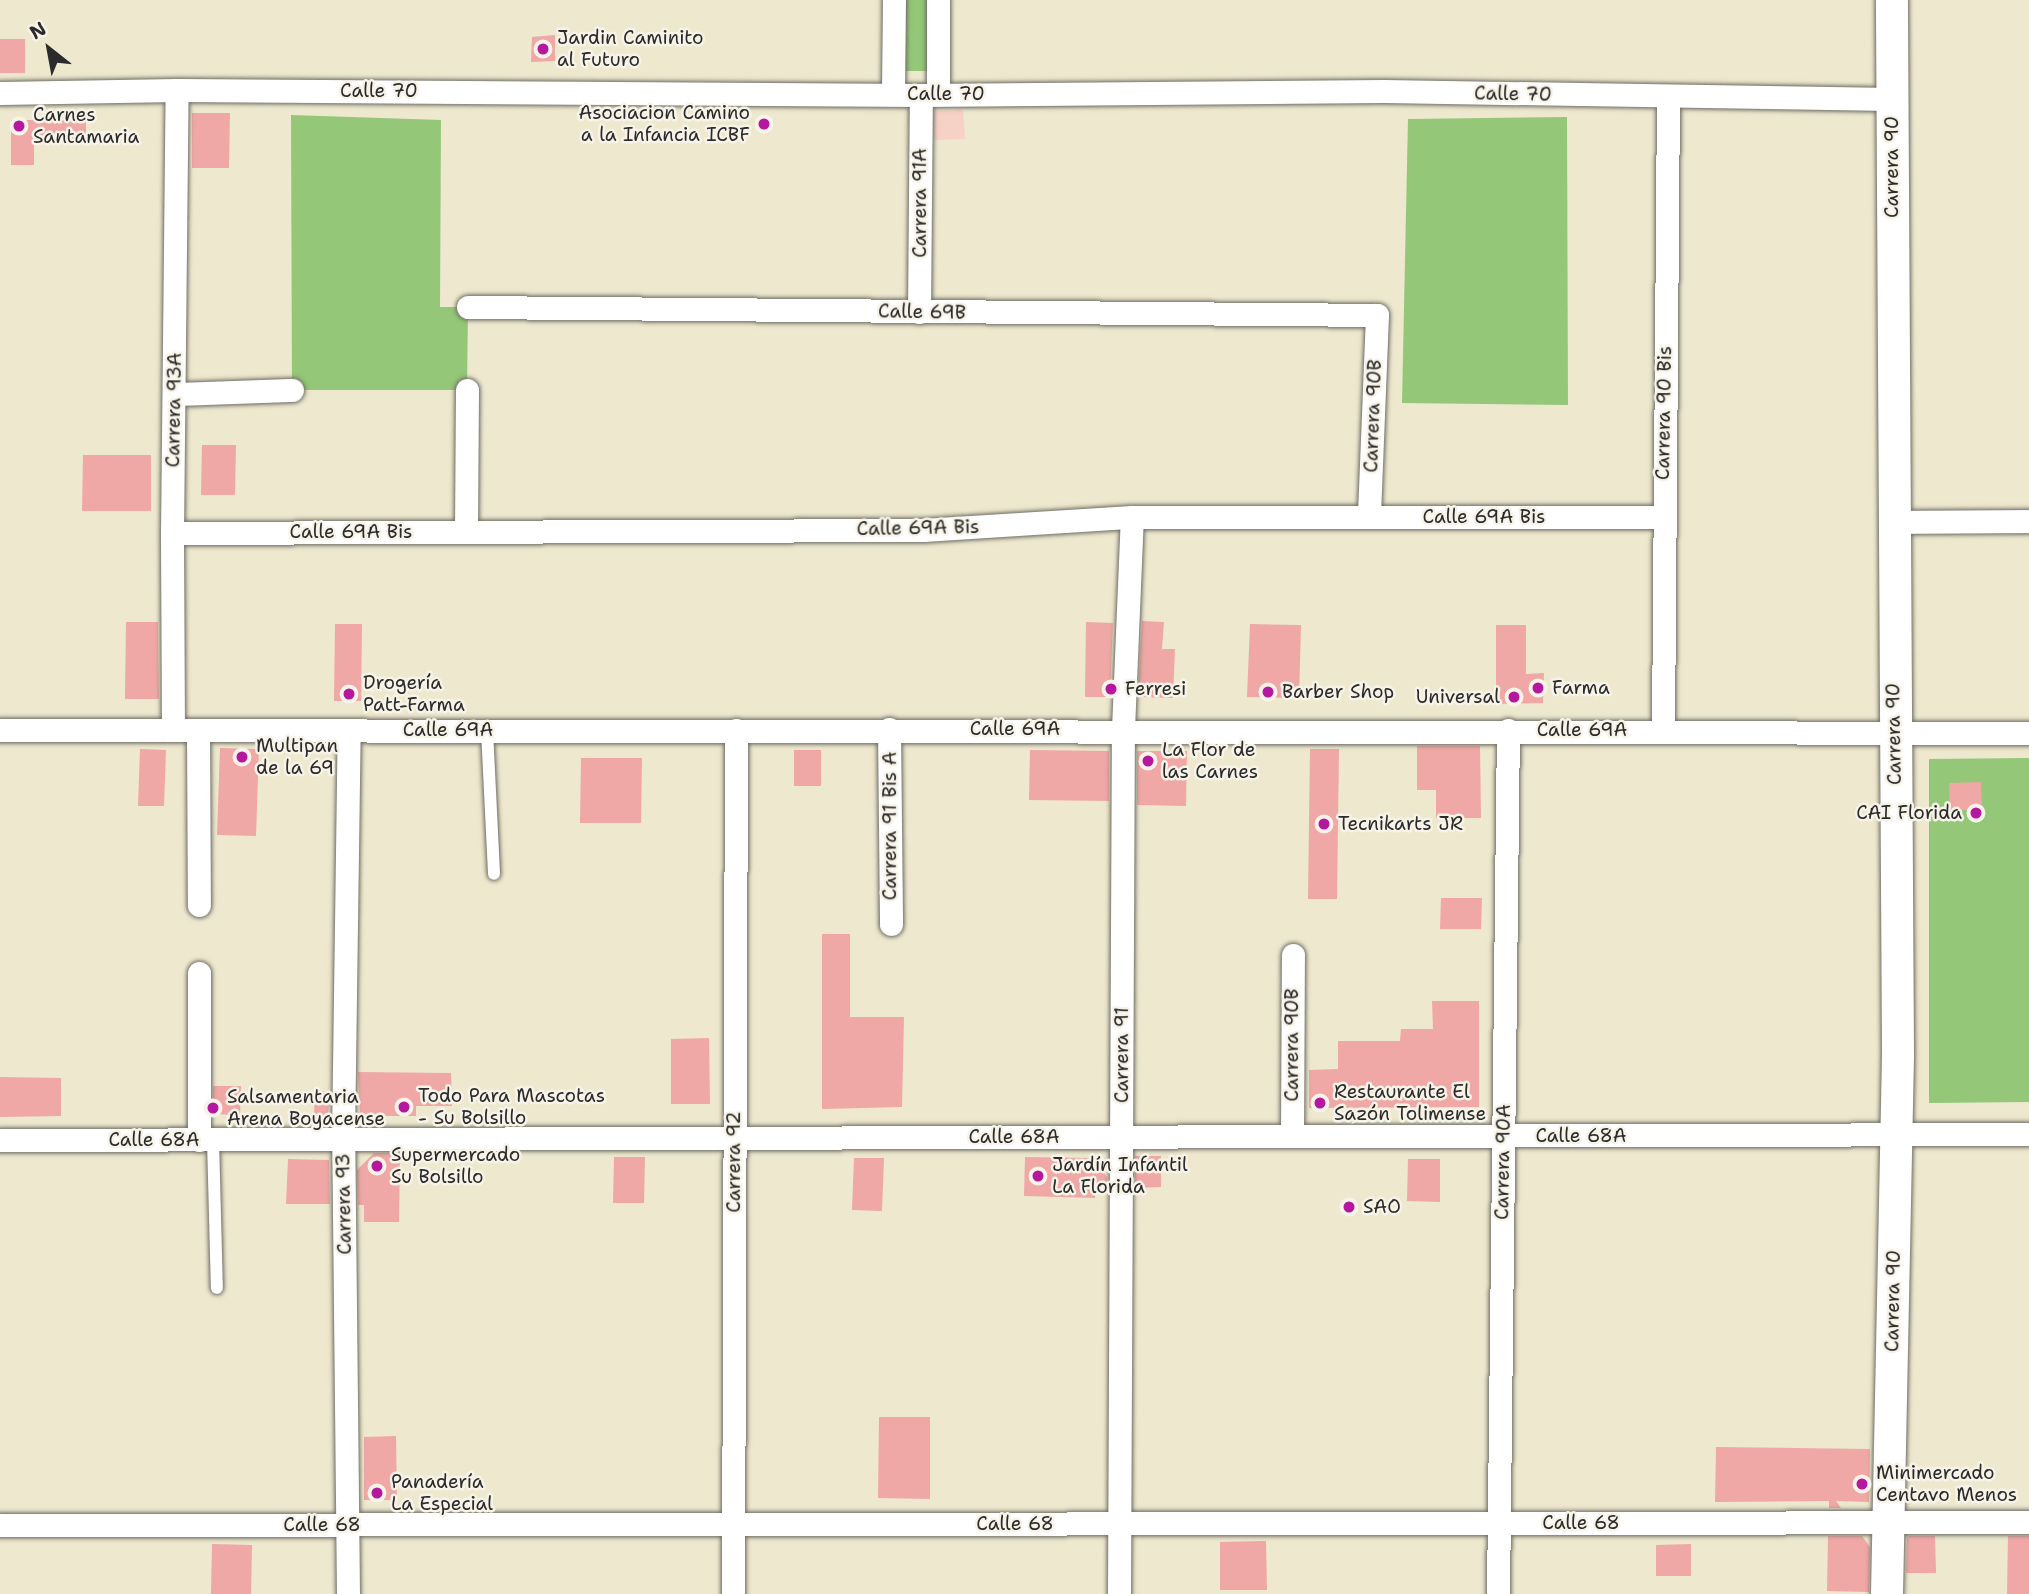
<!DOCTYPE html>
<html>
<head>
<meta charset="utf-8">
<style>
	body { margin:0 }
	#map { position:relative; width:2029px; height:1594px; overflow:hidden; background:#ede8ce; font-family:"Shantell Sans",sans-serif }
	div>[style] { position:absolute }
	.built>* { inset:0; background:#f6d1c5 }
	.green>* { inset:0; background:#94c778 }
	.building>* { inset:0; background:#efa8a6 }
	.roads { filter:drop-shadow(0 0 2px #6f6d64) drop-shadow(0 0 2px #6f6d64) }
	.lane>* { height:12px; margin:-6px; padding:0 6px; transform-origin:6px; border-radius:6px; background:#fff }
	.street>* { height:23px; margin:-11.5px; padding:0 11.5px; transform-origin:11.5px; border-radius:11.5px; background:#fff }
	.secondary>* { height:32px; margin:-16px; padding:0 16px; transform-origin:16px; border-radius:16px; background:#fff }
	.dots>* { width:19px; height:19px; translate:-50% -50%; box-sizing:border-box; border:4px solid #f7f3e8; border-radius:50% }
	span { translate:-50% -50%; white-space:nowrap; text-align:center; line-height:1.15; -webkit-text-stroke:5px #f7f3e8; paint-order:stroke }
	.poi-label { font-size:19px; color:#2b2b2b }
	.left { translate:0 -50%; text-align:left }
	.right { translate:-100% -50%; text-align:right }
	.street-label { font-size:19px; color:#2b2b2b }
	.north { position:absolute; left:14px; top:14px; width:70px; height:70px; -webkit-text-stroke:5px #f7f3e8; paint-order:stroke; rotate:329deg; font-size:19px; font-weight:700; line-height:28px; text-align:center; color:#2b2b2b }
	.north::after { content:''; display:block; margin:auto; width:24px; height:32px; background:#2b2b2b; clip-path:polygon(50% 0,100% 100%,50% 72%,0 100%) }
</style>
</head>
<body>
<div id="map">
	<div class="built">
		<i style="clip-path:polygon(963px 110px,965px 139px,934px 140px,932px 111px)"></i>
	</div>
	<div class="green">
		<i style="clip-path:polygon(900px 0,928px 0,927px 71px,899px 71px)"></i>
		<i style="clip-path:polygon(291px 115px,441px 120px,440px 307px,468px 307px,467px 390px,292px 390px)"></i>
		<i style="clip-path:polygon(1567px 117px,1568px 405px,1402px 403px,1408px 119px)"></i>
		<i style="clip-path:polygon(2029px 758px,2029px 1102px,1929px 1103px,1929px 759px)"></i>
	</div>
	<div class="building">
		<i style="clip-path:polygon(555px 35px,555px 61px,531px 62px,532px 37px)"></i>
		<i style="clip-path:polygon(0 39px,25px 39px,25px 73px,0 73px)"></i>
		<i style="clip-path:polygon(192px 113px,230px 113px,229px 168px,192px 168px)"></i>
		<i style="clip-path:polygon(11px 120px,86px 120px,86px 142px,34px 143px,34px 165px,11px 165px)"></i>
		<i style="clip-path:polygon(202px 445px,236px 445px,235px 495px,201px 495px)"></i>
		<i style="clip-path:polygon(83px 455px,151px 455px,151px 511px,82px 511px)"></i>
		<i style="clip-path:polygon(1142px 621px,1164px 622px,1162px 649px,1175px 649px,1173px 698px,1138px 697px)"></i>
		<i style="clip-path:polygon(126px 622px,158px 622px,159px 699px,125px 699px)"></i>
		<i style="clip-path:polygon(1086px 622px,1113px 623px,1110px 697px,1085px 697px)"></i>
		<i style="clip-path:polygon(335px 624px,362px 624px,361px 701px,334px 701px)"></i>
		<i style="clip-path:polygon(1250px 624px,1301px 625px,1299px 698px,1247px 697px)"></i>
		<i style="clip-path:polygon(1496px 625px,1526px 625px,1526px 674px,1544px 673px,1543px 703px,1496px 704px)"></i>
		<i style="clip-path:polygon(1417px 746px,1480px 746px,1481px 818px,1436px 818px,1436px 790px,1417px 790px)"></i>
		<i style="clip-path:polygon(220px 748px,259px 749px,256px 836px,217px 835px)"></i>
		<i style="clip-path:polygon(140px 749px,166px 750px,164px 806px,138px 806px)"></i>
		<i style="clip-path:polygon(1310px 749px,1339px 749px,1337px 899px,1308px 899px)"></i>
		<i style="clip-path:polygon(794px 750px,821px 750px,821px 786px,794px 786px)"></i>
		<i style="clip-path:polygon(1030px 750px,1109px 751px,1109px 801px,1029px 800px)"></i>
		<i style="clip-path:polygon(1137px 751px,1187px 751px,1186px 806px,1137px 805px)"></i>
		<i style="clip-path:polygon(581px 758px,642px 758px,641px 823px,580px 823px)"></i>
		<i style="clip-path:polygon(1981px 782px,1982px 809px,1950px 811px,1949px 783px)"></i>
		<i style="clip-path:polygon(1441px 898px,1482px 898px,1481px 929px,1440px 929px)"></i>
		<i style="clip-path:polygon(822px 934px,850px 934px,850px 1017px,904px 1017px,902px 1107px,822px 1109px)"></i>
		<i style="clip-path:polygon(1432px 1001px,1479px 1001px,1479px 1107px,1309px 1108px,1309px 1070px,1338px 1069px,1338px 1041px,1400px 1041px,1401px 1029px,1433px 1029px)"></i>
		<i style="clip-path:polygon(709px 1038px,710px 1104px,671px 1104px,671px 1039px)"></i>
		<i style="clip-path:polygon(358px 1072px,451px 1073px,452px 1106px,416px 1106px,416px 1116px,360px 1116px)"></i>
		<i style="clip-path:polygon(0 1077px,61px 1078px,61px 1116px,0 1117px)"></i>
		<i style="clip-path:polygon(213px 1086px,241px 1086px,240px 1115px,213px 1114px)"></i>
		<i style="clip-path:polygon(315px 1091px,330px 1092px,328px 1116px,314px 1116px)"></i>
		<i style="clip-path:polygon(374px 1153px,400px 1153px,399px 1222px,364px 1222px,364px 1205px,358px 1205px,357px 1170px)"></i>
		<i style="clip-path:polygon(1135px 1156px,1161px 1156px,1161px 1187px,1135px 1188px)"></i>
		<i style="clip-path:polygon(614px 1157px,645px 1157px,644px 1203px,613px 1203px)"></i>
		<i style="clip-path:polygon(1025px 1157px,1093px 1158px,1107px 1177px,1107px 1188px,1096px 1188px,1095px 1198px,1024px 1196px)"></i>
		<i style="clip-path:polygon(854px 1158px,884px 1158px,882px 1211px,852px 1210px)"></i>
		<i style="clip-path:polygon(288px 1159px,329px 1160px,330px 1204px,286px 1204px)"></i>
		<i style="clip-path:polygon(1408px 1159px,1440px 1159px,1440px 1202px,1407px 1201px)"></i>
		<i style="clip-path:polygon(879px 1417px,930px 1417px,930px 1499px,878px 1498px)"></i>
		<i style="clip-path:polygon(396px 1436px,397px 1500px,364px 1500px,364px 1437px)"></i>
		<i style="clip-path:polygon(1716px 1447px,1870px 1449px,1869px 1502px,1836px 1501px,1841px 1508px,1829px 1508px,1829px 1501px,1715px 1502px)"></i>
		<i style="clip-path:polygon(1828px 1536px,1862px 1536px,1870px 1547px,1869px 1592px,1827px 1591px)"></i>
		<i style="clip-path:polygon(1909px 1536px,1935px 1536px,1936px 1573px,1906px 1573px,1907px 1538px)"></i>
		<i style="clip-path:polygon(2008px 1536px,2029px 1536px,2029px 1594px,2007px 1594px)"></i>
		<i style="clip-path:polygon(1266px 1541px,1267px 1590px,1220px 1590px,1220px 1542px)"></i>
		<i style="clip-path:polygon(212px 1544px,252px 1545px,251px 1594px,211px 1594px)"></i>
		<i style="clip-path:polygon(1691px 1544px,1691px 1576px,1656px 1576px,1656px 1545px)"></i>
	</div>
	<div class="roads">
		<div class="lane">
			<i style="left:487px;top:730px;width:144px;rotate:87.2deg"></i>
			<i style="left:213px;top:1140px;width:148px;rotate:88.5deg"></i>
		</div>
		<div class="street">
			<i style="left:938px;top:0;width:94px;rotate:90deg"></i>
			<i style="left:0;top:93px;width:177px;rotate:-1deg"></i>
			<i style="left:177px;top:90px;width:744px;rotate:0.39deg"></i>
			<i style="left:921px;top:95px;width:463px;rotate:-0.5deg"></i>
			<i style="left:1384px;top:91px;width:508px;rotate:0.9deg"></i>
			<i style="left:893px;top:94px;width:94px;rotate:-89.4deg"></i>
			<i style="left:468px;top:307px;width:909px;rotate:0.5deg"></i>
			<i style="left:1377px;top:315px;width:202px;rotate:92.3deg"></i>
			<i style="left:919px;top:312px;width:217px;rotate:-89.5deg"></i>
			<i style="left:175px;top:394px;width:117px;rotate:-2deg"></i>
			<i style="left:1892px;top:522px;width:137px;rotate:-0.4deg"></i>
			<i style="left:466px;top:532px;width:142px;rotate:-89.6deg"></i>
			<i style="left:172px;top:533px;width:751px;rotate:-0.23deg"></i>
			<i style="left:923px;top:530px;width:209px;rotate:-3.6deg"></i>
			<i style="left:1132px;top:517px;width:531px"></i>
			<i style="left:889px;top:729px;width:195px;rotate:89.4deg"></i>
			<i style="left:0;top:730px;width:2029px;rotate:0.08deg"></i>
			<i style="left:173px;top:730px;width:197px;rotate:-90.3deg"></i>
			<i style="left:172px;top:533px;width:443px;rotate:-89.4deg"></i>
			<i style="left:198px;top:730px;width:175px;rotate:89.7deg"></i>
			<i style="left:1663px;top:730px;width:633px;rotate:-89.55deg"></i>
			<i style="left:1292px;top:1136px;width:181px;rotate:-89.7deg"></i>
			<i style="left:0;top:1140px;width:2029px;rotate:-0.17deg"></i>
			<i style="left:199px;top:1140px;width:167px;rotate:-90deg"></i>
			<i style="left:0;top:1525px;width:2029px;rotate:-0.08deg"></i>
			<i style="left:348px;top:1594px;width:455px;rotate:-90.6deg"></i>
			<i style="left:343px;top:1139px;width:409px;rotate:-89.2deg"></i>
			<i style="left:733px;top:1594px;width:864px;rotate:-89.8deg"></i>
			<i style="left:1119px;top:1594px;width:865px;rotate:-89.74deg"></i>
			<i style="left:1123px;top:729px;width:212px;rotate:-87.6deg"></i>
			<i style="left:1498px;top:1594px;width:864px;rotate:-89.34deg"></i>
		</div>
		<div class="secondary">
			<i style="left:1887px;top:1594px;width:539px;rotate:-88.83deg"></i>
			<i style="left:1898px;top:1055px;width:1055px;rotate:-90.33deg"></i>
		</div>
	</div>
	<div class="dots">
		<i style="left:543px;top:49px;background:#b5179e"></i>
		<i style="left:764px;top:124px;background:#b5179e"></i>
		<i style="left:19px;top:126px;background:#b5179e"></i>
		<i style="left:1538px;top:688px;background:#b5179e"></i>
		<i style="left:1111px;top:689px;background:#b5179e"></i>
		<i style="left:1268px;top:692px;background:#b5179e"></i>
		<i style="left:349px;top:694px;background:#b5179e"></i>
		<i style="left:1514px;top:697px;background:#b5179e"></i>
		<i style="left:242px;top:757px;background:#b5179e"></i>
		<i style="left:1148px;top:761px;background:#b5179e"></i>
		<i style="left:1976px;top:813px;background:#b5179e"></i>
		<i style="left:1324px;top:824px;background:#b5179e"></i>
		<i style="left:1320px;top:1103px;background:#b5179e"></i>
		<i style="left:404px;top:1107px;background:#b5179e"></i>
		<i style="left:213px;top:1108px;background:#b5179e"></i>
		<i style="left:377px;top:1166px;background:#b5179e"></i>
		<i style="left:1038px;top:1176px;background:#b5179e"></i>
		<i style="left:1349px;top:1207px;background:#b5179e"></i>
		<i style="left:1862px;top:1484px;background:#b5179e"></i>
		<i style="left:377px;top:1493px;background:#b5179e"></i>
	</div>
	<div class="poi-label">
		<span class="left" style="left:557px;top:49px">Jardin Caminito<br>al Futuro</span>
		<span class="right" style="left:750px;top:124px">Asociacion Camino<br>a la Infancia ICBF</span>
		<span class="left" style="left:33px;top:126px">Carnes<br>Santamaria</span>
		<span class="left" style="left:363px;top:694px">Drogería<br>Patt-Farma</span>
		<span class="left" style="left:1552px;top:688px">Farma</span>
		<span class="left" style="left:1125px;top:689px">Ferresi</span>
		<span class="left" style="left:1282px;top:692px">Barber Shop</span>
		<span class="right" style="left:1500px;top:697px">Universal</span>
		<span class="left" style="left:256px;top:757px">Multipan<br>de la 69</span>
		<span class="left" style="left:1162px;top:761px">La Flor de<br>las Carnes</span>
		<span class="right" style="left:1962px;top:813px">CAI Florida</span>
		<span class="left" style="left:1338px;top:824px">Tecnikarts JR</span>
		<span class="left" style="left:1334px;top:1103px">Restaurante El<br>Sazón Tolimense</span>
		<span class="left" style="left:418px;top:1107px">Todo Para Mascotas<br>- Su Bolsillo</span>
		<span class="left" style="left:227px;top:1108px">Salsamentaria<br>Arena Boyacense</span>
		<span class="left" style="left:391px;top:1166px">Supermercado<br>Su Bolsillo</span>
		<span class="left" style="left:1052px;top:1176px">Jardín Infantil<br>La Florida</span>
		<span class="left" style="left:1363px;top:1207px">SAO</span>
		<span class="left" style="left:1876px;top:1484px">Minimercado<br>Centavo Menos</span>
		<span class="left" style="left:391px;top:1493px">Panadería<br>La Especial</span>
	</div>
	<div class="street-label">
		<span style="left:379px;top:91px">Calle 70</span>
		<span style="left:946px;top:94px">Calle 70</span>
		<span style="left:1513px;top:94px;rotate:1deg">Calle 70</span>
		<span style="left:1892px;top:167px;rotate:-90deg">Carrera 90</span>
		<span style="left:920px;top:203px;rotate:-90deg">Carrera 91A</span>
		<span style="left:922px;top:312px;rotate:1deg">Calle 69B</span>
		<span style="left:174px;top:410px;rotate:-89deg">Carrera 93A</span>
		<span style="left:1664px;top:413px;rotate:-89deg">Carrera 90 Bis</span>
		<span style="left:1373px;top:416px;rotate:-88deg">Carrera 90B</span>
		<span style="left:1484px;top:517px">Calle 69A Bis</span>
		<span style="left:918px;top:528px;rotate:-1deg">Calle 69A Bis</span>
		<span style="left:351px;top:532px">Calle 69A Bis</span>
		<span style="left:1015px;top:729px">Calle 69A</span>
		<span style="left:448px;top:730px">Calle 69A</span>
		<span style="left:1582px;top:730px">Calle 69A</span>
		<span style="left:1894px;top:734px;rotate:-91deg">Carrera 90</span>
		<span style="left:890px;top:826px;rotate:-90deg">Carrera 91 Bis A</span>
		<span style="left:1292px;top:1045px;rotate:-90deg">Carrera 90B</span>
		<span style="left:1122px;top:1055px;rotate:-90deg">Carrera 91</span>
		<span style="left:1581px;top:1136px">Calle 68A</span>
		<span style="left:1014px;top:1137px">Calle 68A</span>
		<span style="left:154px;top:1140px">Calle 68A</span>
		<span style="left:734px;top:1162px;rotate:-90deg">Carrera 92</span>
		<span style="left:1503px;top:1162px;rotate:-89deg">Carrera 90A</span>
		<span style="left:344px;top:1204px;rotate:-91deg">Carrera 93</span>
		<span style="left:1893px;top:1301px;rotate:-89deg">Carrera 90</span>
		<span style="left:1581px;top:1523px">Calle 68</span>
		<span style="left:1015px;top:1524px">Calle 68</span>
		<span style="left:322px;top:1525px">Calle 68</span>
	</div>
	<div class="north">N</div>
</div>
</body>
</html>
